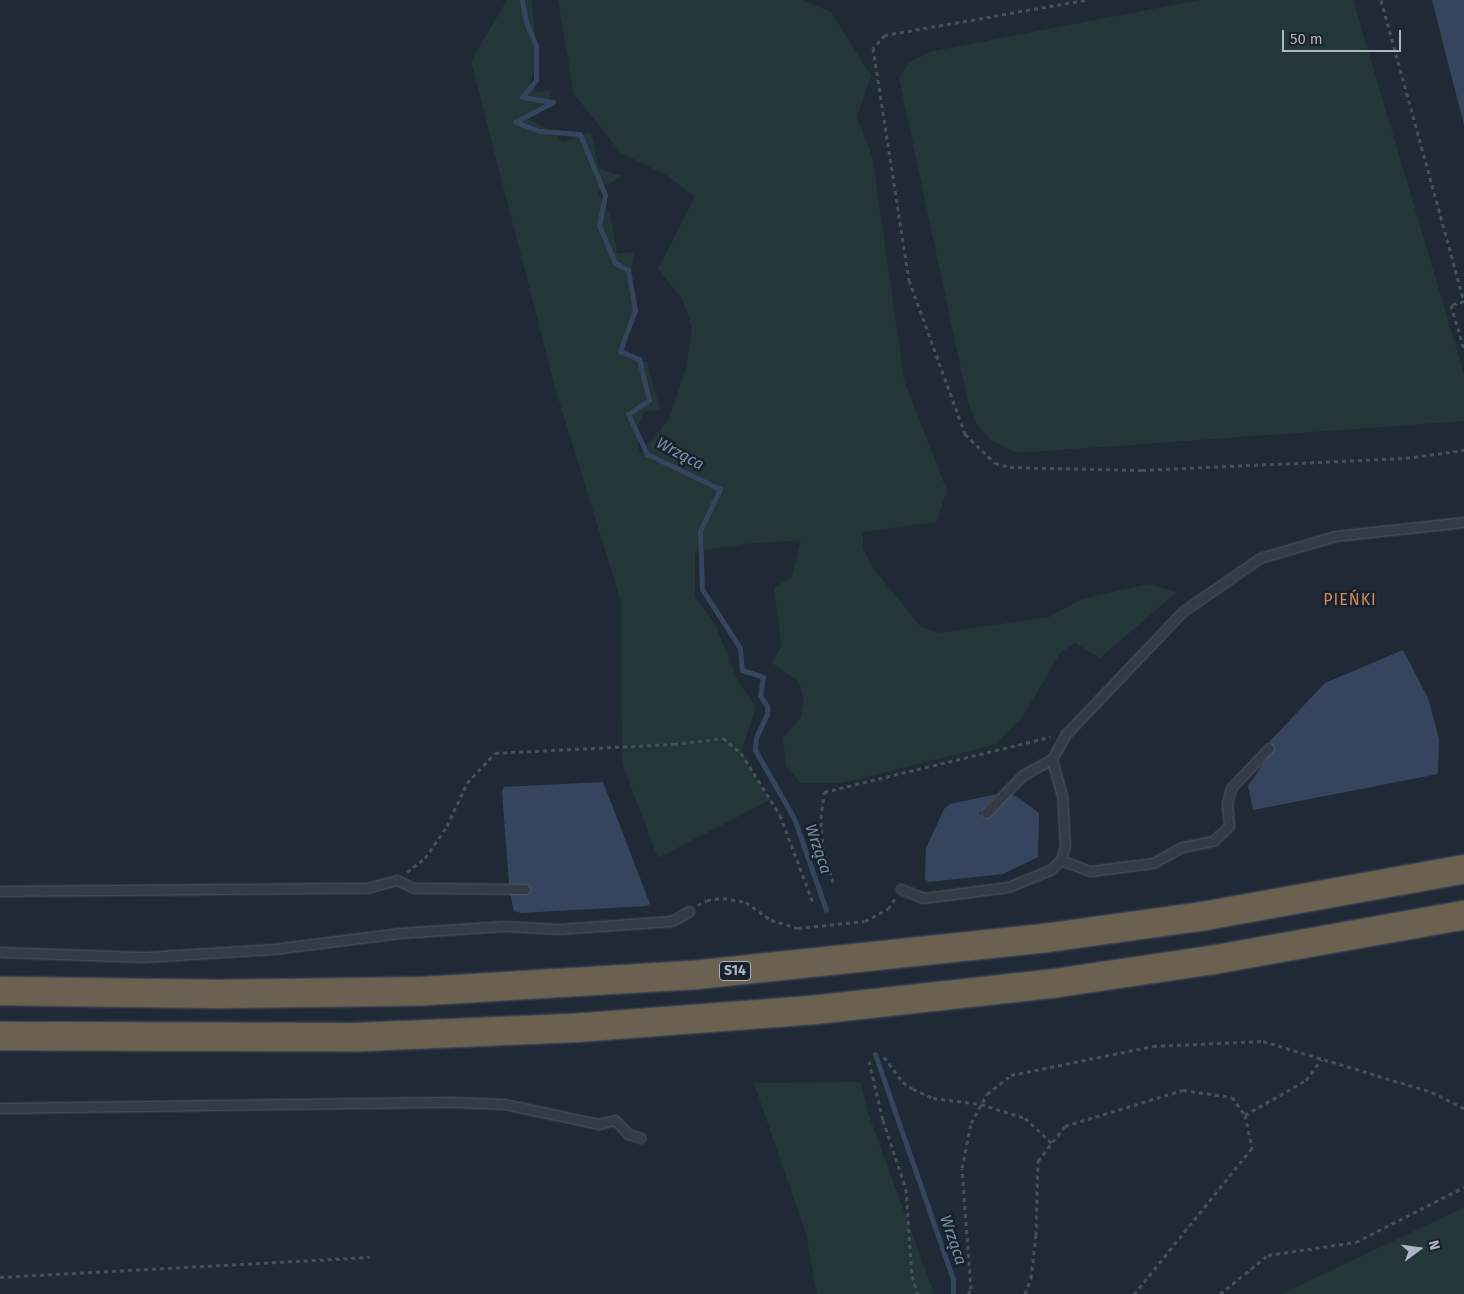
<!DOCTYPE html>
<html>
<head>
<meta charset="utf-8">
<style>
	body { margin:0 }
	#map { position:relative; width:1464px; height:1294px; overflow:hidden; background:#202a36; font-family:"Fira Sans",sans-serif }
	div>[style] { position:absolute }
	.green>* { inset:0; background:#233738 }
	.water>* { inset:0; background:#34455d }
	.stream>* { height:5px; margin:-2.5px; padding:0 2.5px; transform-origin:2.5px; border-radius:2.5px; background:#34455d }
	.path>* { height:3px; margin-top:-1.5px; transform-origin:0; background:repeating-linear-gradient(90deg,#405255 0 4px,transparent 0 8px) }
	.roads { filter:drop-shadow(0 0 1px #515964) drop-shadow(0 0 1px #515964) }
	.service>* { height:9px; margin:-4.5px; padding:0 4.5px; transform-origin:4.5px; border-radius:4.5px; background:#343c47 }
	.motorway>* { height:28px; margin:-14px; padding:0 14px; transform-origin:14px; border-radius:14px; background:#6c6151 }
	span { translate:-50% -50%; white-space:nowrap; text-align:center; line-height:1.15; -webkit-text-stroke:5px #19212b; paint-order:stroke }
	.shield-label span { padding:1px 4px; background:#19212b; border:1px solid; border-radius:4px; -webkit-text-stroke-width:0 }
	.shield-label { font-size:14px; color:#aeb6c3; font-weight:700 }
	.water-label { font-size:16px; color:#768eab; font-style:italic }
	.neighbourhood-label { font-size:16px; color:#cf8d5d; letter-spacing:1px }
	.north { position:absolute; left:1394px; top:1224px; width:50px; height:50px; -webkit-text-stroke:4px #19212b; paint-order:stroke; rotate:76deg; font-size:14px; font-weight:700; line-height:20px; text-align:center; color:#aeb6c3 }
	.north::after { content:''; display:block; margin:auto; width:18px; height:22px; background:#aeb6c3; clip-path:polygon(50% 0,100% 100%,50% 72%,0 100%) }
	.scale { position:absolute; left:1282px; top:30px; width:119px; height:22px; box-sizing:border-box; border:2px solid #aeb6c3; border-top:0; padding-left:6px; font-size:15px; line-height:18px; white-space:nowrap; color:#aeb6c3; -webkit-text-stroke:4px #19212b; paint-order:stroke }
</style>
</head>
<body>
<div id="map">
	<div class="green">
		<i style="clip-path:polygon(507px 0,531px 0,538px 58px,531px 80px,535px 92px,552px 90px,547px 103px,528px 119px,555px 132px,562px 143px,591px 132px,599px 169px,622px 176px,597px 191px,611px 218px,617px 253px,635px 252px,628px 282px,635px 318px,622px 345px,630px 357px,647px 362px,660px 410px,644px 411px,638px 427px,638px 452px,641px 453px,669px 419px,686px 368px,692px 328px,683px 300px,658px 269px,695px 197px,666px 175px,621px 153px,574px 94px,558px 0,803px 0,831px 12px,871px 76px,857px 117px,872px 156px,904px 380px,947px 491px,936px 522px,863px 532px,863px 548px,872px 567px,920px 626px,939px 633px,1049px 617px,1082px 599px,1148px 584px,1177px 592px,1100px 658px,1075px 643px,1060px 653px,1022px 718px,994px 745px,841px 783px,801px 783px,786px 766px,783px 737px,800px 719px,804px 700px,799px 682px,772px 663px,782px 646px,774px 588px,792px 577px,801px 540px,743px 544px,695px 552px,695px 597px,714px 622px,739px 683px,756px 706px,741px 753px,770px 800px,658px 858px,622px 763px,621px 602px,556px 391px,471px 61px)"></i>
		<i style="clip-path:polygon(1199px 0,1353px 0,1464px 374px,1464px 421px,1017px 453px,990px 439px,977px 425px,968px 402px,899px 78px,909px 63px,929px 52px)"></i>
		<i style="clip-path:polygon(861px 1082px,868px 1113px,934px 1294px,817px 1294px,806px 1234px,754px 1083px)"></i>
		<i style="clip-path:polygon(1464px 1208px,1464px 1294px,1282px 1294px,1450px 1214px)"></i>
	</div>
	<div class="water">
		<i style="clip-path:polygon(1432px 0,1464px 0,1464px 125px)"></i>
		<i style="clip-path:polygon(1403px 650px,1428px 698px,1439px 739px,1438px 774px,1253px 810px,1248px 786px,1274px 748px,1269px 742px,1325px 683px)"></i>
		<i style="clip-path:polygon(603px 782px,650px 904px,646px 906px,521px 913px,514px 911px,510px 893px,527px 892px,527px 885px,509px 884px,502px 792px,504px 787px)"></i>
		<i style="clip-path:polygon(997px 794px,979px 814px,986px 819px,1011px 795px,1016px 796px,1039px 813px,1038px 857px,1003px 874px,929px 882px,925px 879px,926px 848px,944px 809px,950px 804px)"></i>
	</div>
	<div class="stream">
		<i style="left:522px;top:0;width:22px;rotate:80deg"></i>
		<i style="left:526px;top:22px;width:26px;rotate:67deg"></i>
		<i style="left:536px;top:46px;width:34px;rotate:90deg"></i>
		<i style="left:536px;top:80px;width:22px;rotate:129deg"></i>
		<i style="left:522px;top:97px;width:31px;rotate:9deg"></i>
		<i style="left:553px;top:102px;width:43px;rotate:152.2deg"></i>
		<i style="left:515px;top:122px;width:27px;rotate:20deg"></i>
		<i style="left:540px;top:131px;width:40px;rotate:4.3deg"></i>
		<i style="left:580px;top:134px;width:66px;rotate:67.7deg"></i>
		<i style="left:605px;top:195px;width:31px;rotate:101deg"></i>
		<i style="left:599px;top:225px;width:41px;rotate:67.2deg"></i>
		<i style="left:615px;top:263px;width:15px;rotate:28deg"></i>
		<i style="left:628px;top:270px;width:41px;rotate:80.1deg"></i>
		<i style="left:635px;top:310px;width:44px;rotate:110.1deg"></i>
		<i style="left:620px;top:351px;width:21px;rotate:23deg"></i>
		<i style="left:639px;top:359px;width:42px;rotate:76.3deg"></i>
		<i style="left:649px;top:400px;width:25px;rotate:146deg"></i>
		<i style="left:628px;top:414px;width:44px;rotate:64.6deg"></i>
		<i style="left:647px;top:454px;width:81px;rotate:25.6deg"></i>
		<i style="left:720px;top:489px;width:47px;rotate:115.5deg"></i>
		<i style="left:700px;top:531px;width:58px;rotate:88deg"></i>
		<i style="left:702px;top:589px;width:70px;rotate:57.2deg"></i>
		<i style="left:740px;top:648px;width:22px;rotate:85deg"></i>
		<i style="left:742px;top:670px;width:22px;rotate:18deg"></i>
		<i style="left:763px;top:677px;width:18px;rotate:99deg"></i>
		<i style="left:760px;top:695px;width:13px;rotate:58deg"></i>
		<i style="left:767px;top:706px;width:8px;rotate:90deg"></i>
		<i style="left:767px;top:714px;width:26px;rotate:115deg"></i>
		<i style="left:756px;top:738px;width:12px;rotate:95deg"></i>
		<i style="left:755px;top:750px;width:78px;rotate:60.2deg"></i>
		<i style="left:794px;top:818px;width:97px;rotate:70.8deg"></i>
		<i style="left:875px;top:1054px;width:238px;rotate:70.9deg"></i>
		<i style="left:953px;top:1279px;width:15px;rotate:90deg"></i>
	</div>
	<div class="path">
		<i style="left:1085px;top:0;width:203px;rotate:170.1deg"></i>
		<i style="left:885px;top:35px;width:18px;rotate:133deg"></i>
		<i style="left:873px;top:48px;width:235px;rotate:81.2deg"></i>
		<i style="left:909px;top:280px;width:164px;rotate:70deg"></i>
		<i style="left:965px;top:434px;width:42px;rotate:44deg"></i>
		<i style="left:995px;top:463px;width:16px;rotate:15deg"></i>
		<i style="left:1010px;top:467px;width:132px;rotate:1.3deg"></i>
		<i style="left:1142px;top:470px;width:264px;rotate:-2.6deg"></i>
		<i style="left:1406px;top:458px;width:59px;rotate:-7.9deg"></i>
		<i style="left:1381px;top:0;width:312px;rotate:74.6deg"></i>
		<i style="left:1464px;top:301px;width:14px;rotate:163deg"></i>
		<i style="left:1451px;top:305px;width:46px;rotate:73.5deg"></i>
		<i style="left:407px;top:872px;width:23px;rotate:-38deg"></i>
		<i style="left:425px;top:858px;width:39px;rotate:-55deg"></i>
		<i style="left:447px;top:826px;width:47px;rotate:-65.1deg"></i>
		<i style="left:467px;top:783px;width:41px;rotate:-47deg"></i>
		<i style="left:495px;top:753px;width:179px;rotate:-2.9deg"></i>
		<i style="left:674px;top:744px;width:49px;rotate:-7deg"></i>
		<i style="left:723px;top:738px;width:23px;rotate:40deg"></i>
		<i style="left:741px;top:753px;width:73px;rotate:57.8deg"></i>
		<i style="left:780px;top:815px;width:96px;rotate:69.3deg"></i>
		<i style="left:833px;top:882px;width:34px;rotate:-107deg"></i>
		<i style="left:823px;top:850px;width:32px;rotate:-94deg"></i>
		<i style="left:821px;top:818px;width:26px;rotate:-83deg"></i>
		<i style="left:824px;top:792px;width:233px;rotate:-13.7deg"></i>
		<i style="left:698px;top:905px;width:10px;rotate:-29deg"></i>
		<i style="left:707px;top:900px;width:16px;rotate:-7deg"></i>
		<i style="left:723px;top:898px;width:23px;rotate:10deg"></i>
		<i style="left:746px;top:902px;width:31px;rotate:36deg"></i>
		<i style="left:771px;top:920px;width:28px;rotate:17deg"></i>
		<i style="left:798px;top:928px;width:67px;rotate:-6deg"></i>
		<i style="left:865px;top:921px;width:26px;rotate:-28deg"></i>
		<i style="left:888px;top:909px;width:14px;rotate:-56deg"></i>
		<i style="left:884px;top:1057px;width:31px;rotate:53deg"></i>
		<i style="left:903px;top:1082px;width:12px;rotate:35deg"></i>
		<i style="left:913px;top:1089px;width:22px;rotate:24deg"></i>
		<i style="left:933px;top:1098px;width:48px;rotate:7.1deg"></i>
		<i style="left:981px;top:1104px;width:46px;rotate:17.7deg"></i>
		<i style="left:1025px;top:1118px;width:37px;rotate:43deg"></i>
		<i style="left:869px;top:1061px;width:61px;rotate:76.7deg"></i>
		<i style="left:883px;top:1120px;width:73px;rotate:71.6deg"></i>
		<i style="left:906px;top:1189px;width:87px;rotate:86.1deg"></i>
		<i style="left:912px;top:1276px;width:19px;rotate:72deg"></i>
		<i style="left:1245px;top:1115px;width:70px;rotate:-29.8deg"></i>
		<i style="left:1306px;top:1080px;width:26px;rotate:-53deg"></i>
		<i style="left:0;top:1277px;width:370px;rotate:-3.1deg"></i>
		<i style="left:968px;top:1294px;width:6px;rotate:-59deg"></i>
		<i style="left:971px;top:1289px;width:121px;rotate:-94.3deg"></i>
		<i style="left:962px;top:1168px;width:46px;rotate:-78.7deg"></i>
		<i style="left:971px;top:1123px;width:33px;rotate:-61deg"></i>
		<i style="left:987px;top:1094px;width:31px;rotate:-38deg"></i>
		<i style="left:1011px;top:1075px;width:145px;rotate:-11.5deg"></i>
		<i style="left:1153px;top:1046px;width:110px;rotate:-2.6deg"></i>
		<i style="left:1263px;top:1041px;width:177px;rotate:16.8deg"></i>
		<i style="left:1432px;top:1092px;width:36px;rotate:27deg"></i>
		<i style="left:1025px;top:1294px;width:17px;rotate:-69deg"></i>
		<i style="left:1031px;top:1278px;width:43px;rotate:-83.4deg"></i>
		<i style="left:1036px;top:1235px;width:74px;rotate:-88.5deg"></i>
		<i style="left:1038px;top:1161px;width:44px;rotate:-52.4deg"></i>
		<i style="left:1065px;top:1126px;width:123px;rotate:-17deg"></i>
		<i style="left:1183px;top:1090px;width:49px;rotate:8.1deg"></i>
		<i style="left:1232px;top:1097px;width:22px;rotate:54deg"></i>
		<i style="left:1245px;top:1115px;width:34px;rotate:78deg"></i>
		<i style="left:1252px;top:1148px;width:188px;rotate:128.9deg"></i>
		<i style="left:1220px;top:1294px;width:62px;rotate:-39.1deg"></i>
		<i style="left:1268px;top:1255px;width:89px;rotate:-8.4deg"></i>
		<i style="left:1356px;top:1242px;width:121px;rotate:-27deg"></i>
	</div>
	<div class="roads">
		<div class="service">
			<i style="left:986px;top:813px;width:53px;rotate:-45.8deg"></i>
			<i style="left:1023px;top:775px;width:33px;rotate:-29deg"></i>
			<i style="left:1052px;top:759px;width:29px;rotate:-61deg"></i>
			<i style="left:1066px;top:734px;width:168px;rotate:-46.4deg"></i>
			<i style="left:1182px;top:612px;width:95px;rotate:-34.7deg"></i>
			<i style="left:1260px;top:558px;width:78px;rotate:-16.3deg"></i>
			<i style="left:1335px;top:536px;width:130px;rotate:-6.2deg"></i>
			<i style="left:1061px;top:860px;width:31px;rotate:21deg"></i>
			<i style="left:1090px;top:871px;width:64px;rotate:-7.2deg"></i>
			<i style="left:1153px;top:863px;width:33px;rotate:-29deg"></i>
			<i style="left:1182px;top:847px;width:32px;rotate:-11deg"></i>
			<i style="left:1213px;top:841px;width:22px;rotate:-43deg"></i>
			<i style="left:1229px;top:826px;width:23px;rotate:-95deg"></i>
			<i style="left:1227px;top:803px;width:16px;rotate:-75deg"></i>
			<i style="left:1231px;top:788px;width:55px;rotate:-46.5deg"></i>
			<i style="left:901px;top:889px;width:24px;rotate:22deg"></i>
			<i style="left:923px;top:898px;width:86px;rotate:-7.4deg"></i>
			<i style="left:1008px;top:887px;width:45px;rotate:-22deg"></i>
			<i style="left:1050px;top:870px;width:15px;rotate:-42deg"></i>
			<i style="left:1061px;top:860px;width:16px;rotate:-75deg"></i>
			<i style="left:1065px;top:845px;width:50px;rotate:-93.4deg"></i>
			<i style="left:1062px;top:795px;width:37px;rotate:-106deg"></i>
			<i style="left:0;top:891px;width:367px;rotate:-0.5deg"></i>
			<i style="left:367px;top:888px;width:31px;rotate:-15deg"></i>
			<i style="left:397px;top:880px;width:19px;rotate:25deg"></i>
			<i style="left:414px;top:888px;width:111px;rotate:0.5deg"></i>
			<i style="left:0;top:952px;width:145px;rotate:2deg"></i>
			<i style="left:145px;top:957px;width:128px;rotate:-3.6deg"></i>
			<i style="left:273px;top:949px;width:128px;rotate:-7.2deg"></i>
			<i style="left:400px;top:933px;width:103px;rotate:-3.9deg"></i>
			<i style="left:503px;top:926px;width:55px;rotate:3.1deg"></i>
			<i style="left:558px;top:929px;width:114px;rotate:-4deg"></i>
			<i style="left:672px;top:921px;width:20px;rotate:-30deg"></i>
			<i style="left:0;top:1108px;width:454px;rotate:-0.8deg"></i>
			<i style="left:454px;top:1102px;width:50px;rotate:2.3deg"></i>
			<i style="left:504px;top:1104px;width:96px;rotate:12deg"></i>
			<i style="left:598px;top:1124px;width:17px;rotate:-13deg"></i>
			<i style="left:615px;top:1120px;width:19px;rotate:47deg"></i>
			<i style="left:628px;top:1134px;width:13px;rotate:18deg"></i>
		</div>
		<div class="motorway">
			<i style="left:0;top:991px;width:219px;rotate:0.8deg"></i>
			<i style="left:219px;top:994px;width:205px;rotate:-0.8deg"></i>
			<i style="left:424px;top:991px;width:270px;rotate:-3.4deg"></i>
			<i style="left:694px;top:975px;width:354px;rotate:-6deg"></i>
			<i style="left:1046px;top:938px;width:160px;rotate:-7.9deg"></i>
			<i style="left:1204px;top:916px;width:264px;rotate:-10.2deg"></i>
			<i style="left:0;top:1036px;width:359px;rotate:0.2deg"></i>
			<i style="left:359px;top:1037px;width:215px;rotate:-2.4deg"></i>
			<i style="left:574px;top:1028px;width:240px;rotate:-4.3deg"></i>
			<i style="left:813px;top:1010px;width:244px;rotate:-6.3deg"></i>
			<i style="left:1056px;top:983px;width:158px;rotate:-8.4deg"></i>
			<i style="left:1212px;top:960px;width:256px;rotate:-10.1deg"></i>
		</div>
	</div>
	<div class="shield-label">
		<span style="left:735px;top:971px">S14</span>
	</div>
	<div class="water-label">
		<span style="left:680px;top:454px;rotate:28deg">Wrząca</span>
		<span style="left:818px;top:849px;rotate:71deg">Wrząca</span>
		<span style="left:953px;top:1240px;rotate:71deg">Wrząca</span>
	</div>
	<div class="neighbourhood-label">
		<span style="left:1350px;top:600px">PIEŃKI</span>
	</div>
	<div class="north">N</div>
	<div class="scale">50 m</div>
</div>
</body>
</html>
